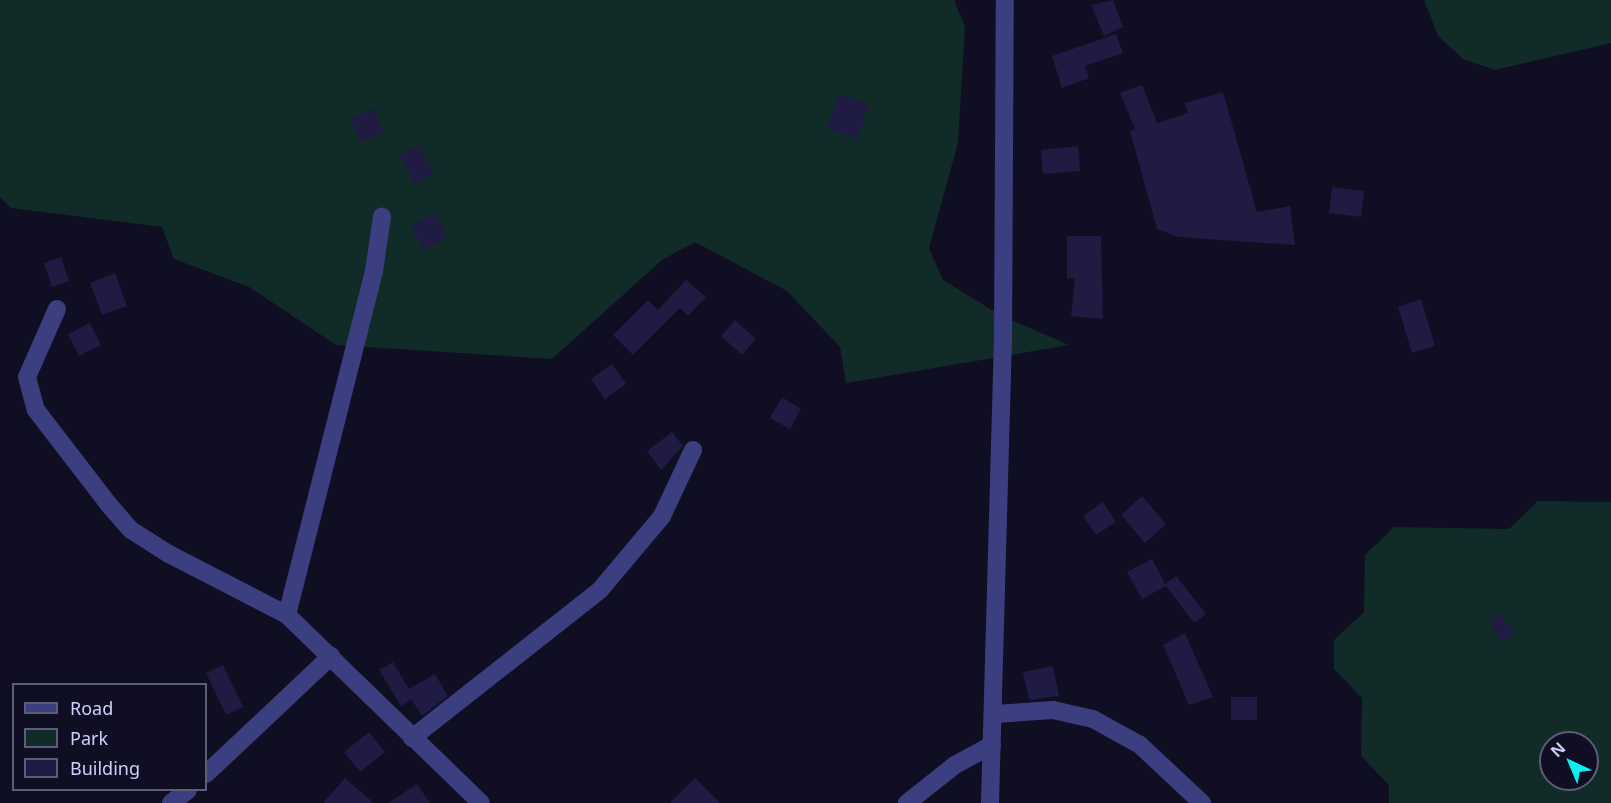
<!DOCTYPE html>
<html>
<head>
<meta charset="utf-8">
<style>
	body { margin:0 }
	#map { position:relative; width:1611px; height:803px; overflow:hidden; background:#0f0e22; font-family:"Noto Sans",sans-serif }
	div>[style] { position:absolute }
	.green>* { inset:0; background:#112b28 }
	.building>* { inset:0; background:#1f1b42 }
	.minor>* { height:18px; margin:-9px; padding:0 9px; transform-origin:9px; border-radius:9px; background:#3b3f7f }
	span { translate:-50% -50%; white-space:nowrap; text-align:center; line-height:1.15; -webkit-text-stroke:6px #0f0e22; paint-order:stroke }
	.legend { position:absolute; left:12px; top:683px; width:195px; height:108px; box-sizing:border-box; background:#0f0e22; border:2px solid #5d5c7a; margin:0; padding:8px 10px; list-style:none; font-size:18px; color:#d1d0fd }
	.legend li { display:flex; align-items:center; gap:12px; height:30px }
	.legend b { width:30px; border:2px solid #5d5c7a }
	.north { position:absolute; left:1539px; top:731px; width:60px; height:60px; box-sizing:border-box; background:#0f0e22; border:2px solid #5d5c7a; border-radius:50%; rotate:316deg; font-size:16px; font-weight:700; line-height:24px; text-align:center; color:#d1d0fd }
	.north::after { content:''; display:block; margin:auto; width:21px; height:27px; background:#08f1f0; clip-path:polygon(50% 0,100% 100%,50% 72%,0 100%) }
</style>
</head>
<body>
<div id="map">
	<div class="green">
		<i style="clip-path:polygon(0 0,954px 0,965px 27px,958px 143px,929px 248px,943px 280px,1002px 316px,1069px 345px,846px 383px,840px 347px,787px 291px,695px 242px,662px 260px,552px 359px,336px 345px,249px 287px,174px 259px,162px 227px,11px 208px,0 197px)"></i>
		<i style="clip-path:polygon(1424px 0,1611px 0,1611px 43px,1495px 70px,1463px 59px,1438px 36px)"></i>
		<i style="clip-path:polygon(evenodd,1538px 501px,1611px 502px,1611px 803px,1389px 803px,1389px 785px,1361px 756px,1362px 698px,1334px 669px,1334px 640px,1364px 612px,1365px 555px,1394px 527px,1509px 529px,1538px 501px,1551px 743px,1587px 743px,1587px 779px,1551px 779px,1551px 743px)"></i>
	</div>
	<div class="building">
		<i style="clip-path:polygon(1113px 0,1123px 27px,1104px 36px,1091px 5px)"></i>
		<i style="clip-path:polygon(1116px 34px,1123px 53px,1085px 66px,1089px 78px,1062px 88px,1052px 56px)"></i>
		<i style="clip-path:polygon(1142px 85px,1157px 123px,1188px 113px,1185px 103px,1223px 92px,1257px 212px,1290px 206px,1295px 245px,1178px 237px,1157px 229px,1130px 131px,1135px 129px,1120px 93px)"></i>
		<i style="clip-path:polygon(839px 94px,869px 104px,857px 139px,827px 129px)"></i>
		<i style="clip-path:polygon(373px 108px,383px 132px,361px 142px,350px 119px)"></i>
		<i style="clip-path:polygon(419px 145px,434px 173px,415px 184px,399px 156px)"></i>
		<i style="clip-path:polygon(1078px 146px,1080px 171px,1043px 174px,1041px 150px)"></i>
		<i style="clip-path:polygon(1332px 187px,1364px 191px,1361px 217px,1329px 213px)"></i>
		<i style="clip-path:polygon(433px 213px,448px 235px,425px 250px,411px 227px)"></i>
		<i style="clip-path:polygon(1067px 236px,1101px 236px,1103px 319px,1071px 316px,1075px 278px,1067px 278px)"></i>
		<i style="clip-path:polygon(61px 257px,69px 281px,52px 287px,44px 263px)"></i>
		<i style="clip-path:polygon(115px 273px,127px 306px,102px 315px,90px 283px)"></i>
		<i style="clip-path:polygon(686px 280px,706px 297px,688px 316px,680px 308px,633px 355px,613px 335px,648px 300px,658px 310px)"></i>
		<i style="clip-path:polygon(1421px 299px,1435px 346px,1412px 353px,1398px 307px)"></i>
		<i style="clip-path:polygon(735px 320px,756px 339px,742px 355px,721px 336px)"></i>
		<i style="clip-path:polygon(90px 323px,101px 345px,79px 356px,68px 334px)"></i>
		<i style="clip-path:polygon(612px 364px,626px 384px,605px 399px,591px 379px)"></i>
		<i style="clip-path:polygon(782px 397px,801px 409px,790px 429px,770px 418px)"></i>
		<i style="clip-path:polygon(672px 432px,683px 446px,661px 470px,647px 451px)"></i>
		<i style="clip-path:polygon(1142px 496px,1166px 524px,1145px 543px,1121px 515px)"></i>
		<i style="clip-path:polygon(1103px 502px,1116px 522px,1096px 535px,1083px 516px)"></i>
		<i style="clip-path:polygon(1152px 559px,1165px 584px,1176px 576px,1206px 614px,1194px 623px,1166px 586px,1142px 599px,1127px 572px)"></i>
		<i style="clip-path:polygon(1501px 614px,1514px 635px,1502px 642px,1489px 622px)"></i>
		<i style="clip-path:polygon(1185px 633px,1213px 697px,1189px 705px,1163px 645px)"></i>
		<i style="clip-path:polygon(393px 662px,409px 689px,435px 674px,448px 696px,422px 716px,411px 699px,401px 706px,379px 670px)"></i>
		<i style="clip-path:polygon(223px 665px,243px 707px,226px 715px,206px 673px)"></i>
		<i style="clip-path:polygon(1053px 666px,1059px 696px,1029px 700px,1023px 672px)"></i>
		<i style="clip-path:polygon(1231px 697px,1257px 697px,1257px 720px,1231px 720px)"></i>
		<i style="clip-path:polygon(369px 732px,385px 752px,360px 772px,344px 752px)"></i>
		<i style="clip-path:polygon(345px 778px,374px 803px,323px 803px)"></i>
		<i style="clip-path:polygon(695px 778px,720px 803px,670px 803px)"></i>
		<i style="clip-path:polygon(417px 784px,430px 803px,388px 803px)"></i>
	</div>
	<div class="minor">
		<i style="left:57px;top:309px;width:74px;rotate:113.8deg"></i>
		<i style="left:27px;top:377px;width:34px;rotate:75deg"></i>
		<i style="left:36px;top:410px;width:121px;rotate:52.4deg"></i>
		<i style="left:110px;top:506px;width:32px;rotate:49deg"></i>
		<i style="left:131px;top:530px;width:45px;rotate:32.3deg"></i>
		<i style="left:169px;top:554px;width:133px;rotate:27.3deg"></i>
		<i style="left:287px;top:615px;width:270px;rotate:44.1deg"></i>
		<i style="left:287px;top:615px;width:355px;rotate:-75.8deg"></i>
		<i style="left:374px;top:271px;width:55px;rotate:-81.6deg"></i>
		<i style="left:995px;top:714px;width:58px;rotate:-3.9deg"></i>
		<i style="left:1053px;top:710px;width:41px;rotate:12.7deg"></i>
		<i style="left:1093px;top:719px;width:54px;rotate:29deg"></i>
		<i style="left:1140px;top:745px;width:85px;rotate:43.1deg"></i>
		<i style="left:412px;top:738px;width:239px;rotate:-38.2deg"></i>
		<i style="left:600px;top:590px;width:97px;rotate:-50deg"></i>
		<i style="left:662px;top:516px;width:73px;rotate:-64.8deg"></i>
		<i style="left:206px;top:774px;width:172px;rotate:-43.3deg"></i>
		<i style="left:171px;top:803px;width:21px;rotate:-37deg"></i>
		<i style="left:907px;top:803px;width:61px;rotate:-38.4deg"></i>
		<i style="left:955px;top:765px;width:42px;rotate:-28.4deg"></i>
		<i style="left:990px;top:803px;width:461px;rotate:-88.4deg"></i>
		<i style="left:1003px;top:342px;width:342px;rotate:-89.7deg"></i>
	</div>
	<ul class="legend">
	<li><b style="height:8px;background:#3b3f7f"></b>Road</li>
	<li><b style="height:16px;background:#112b28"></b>Park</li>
	<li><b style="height:16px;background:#1f1b42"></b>Building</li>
	</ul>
	<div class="north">N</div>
</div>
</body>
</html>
